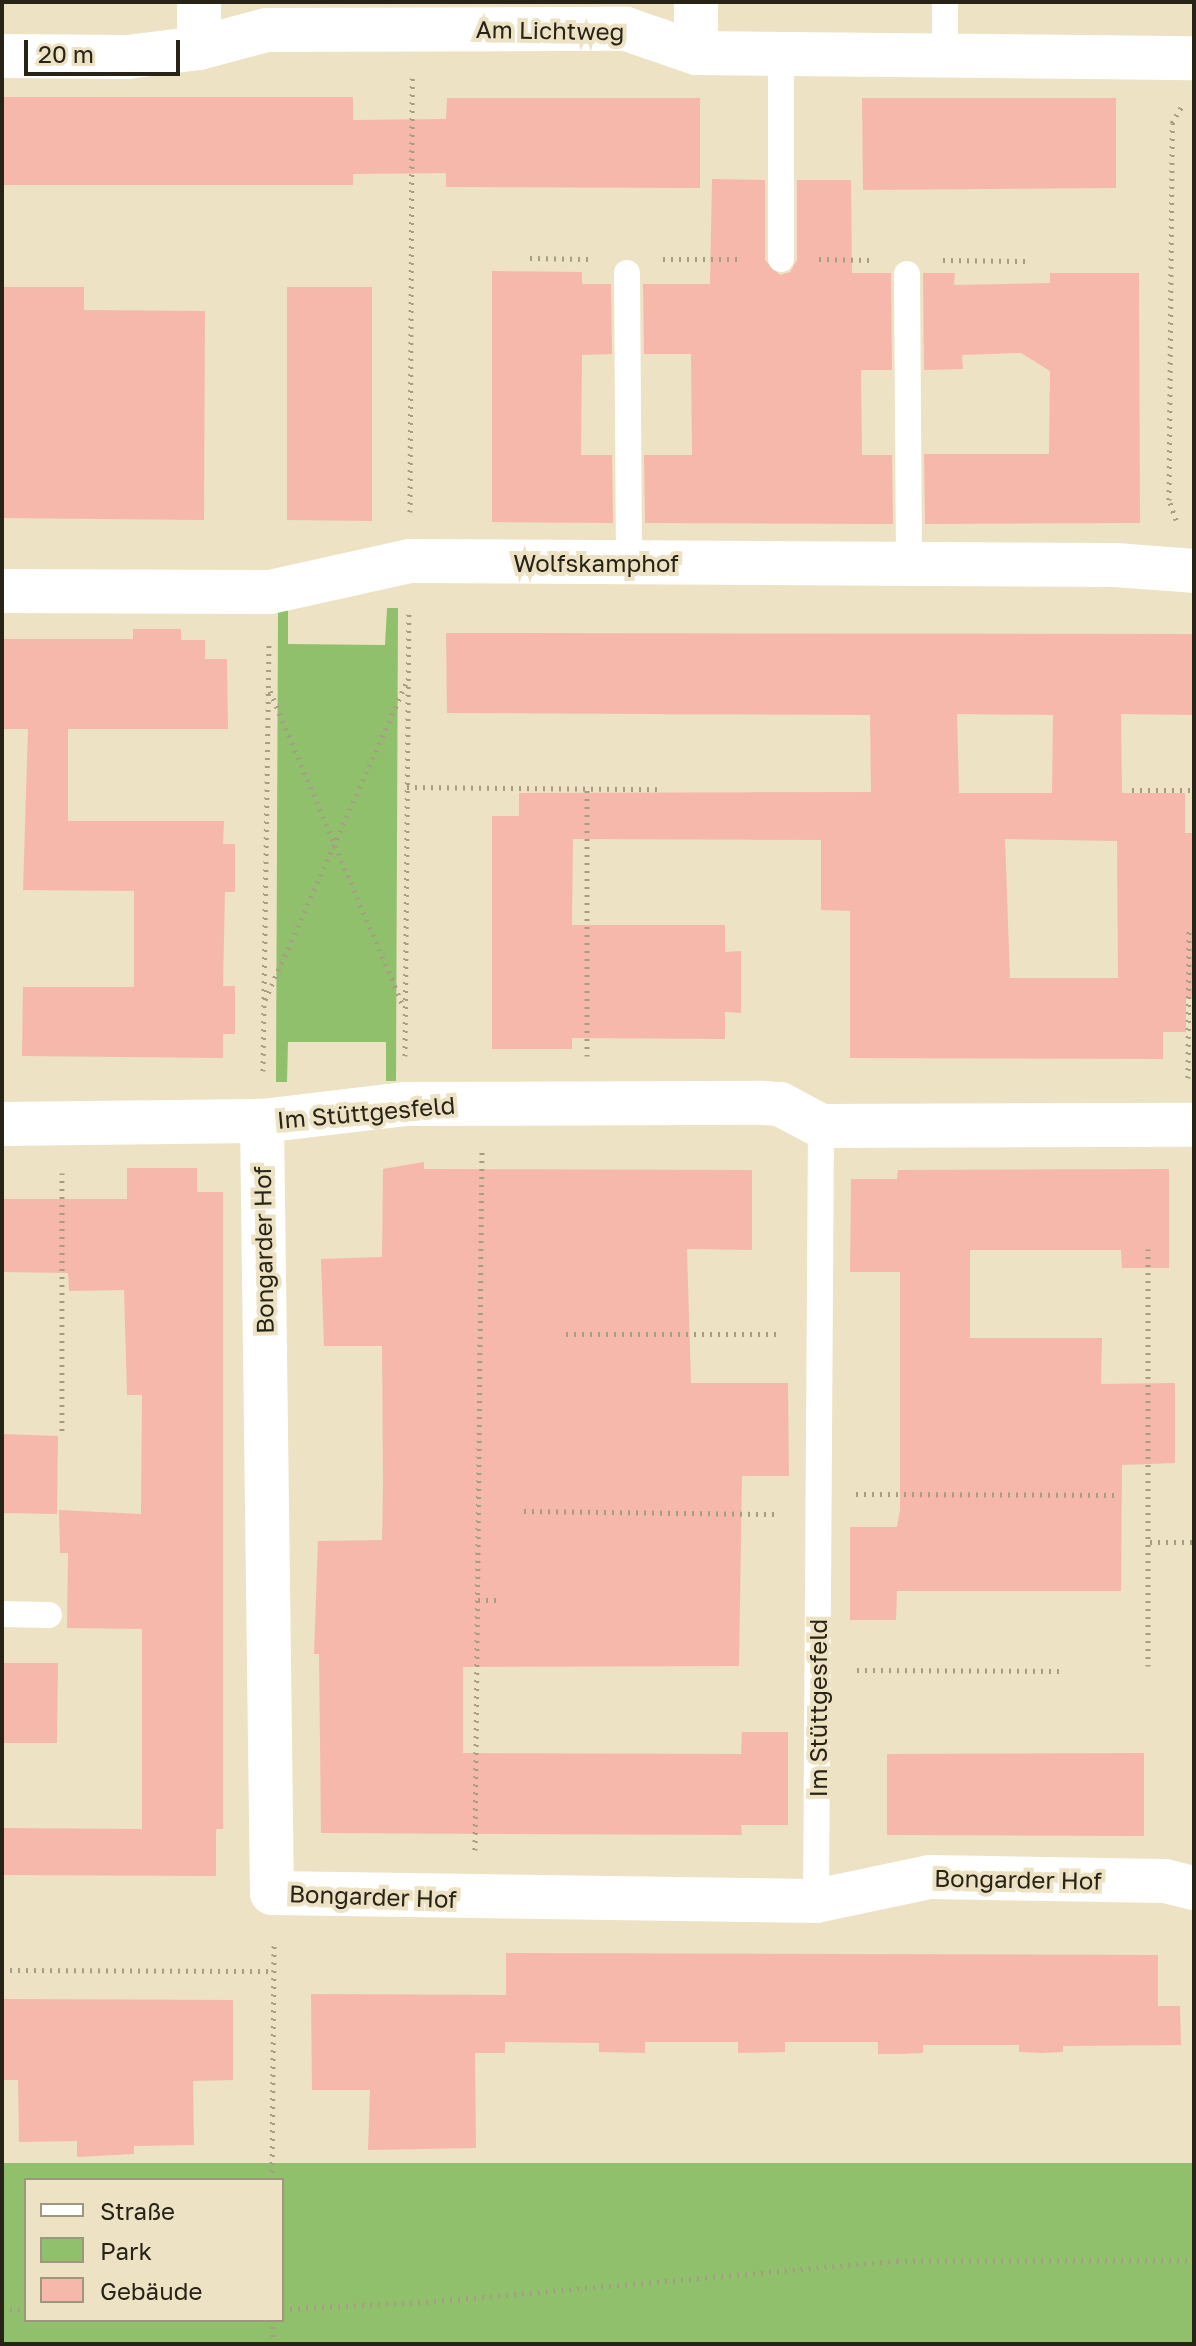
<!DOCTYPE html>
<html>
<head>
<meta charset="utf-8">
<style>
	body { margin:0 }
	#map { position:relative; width:1196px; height:2346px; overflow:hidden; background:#ede2c3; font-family:"Golos Text",sans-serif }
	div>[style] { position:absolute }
	.green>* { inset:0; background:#90c06c }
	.building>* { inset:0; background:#f6b8aa }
	.path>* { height:5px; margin-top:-2.5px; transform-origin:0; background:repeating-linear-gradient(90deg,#a59d84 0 2px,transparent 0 8px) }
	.service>* { height:26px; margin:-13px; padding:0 13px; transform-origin:13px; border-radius:13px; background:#fff }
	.minor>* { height:44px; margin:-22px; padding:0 22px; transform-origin:22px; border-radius:22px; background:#fff }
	span { translate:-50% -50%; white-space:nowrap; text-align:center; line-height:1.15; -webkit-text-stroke:8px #ede2c3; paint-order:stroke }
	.street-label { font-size:24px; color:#282317 }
	.frame { position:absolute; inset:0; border:4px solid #282317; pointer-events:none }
	.legend { position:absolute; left:24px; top:2178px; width:260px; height:144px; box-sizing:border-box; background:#ede2c3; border:2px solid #9e967e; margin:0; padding:10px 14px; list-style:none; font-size:24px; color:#282317 }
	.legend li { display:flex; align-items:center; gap:16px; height:40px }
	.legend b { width:40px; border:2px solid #9e967e }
	.scale { position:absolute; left:24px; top:40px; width:156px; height:36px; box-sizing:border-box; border:4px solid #282317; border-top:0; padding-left:10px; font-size:24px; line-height:28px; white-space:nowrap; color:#282317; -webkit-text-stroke:6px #ede2c3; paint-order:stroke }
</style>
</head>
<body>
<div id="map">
	<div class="green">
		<i style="clip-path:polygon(387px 608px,398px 608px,396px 1081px,386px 1081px,386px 1042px,288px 1042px,287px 1082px,276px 1082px,278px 609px,288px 609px,288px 644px,385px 645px)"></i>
		<i style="clip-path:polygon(evenodd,2px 2163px,1194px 2163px,1194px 2344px,2px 2344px,2px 2163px,282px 2180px,282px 2320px,26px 2320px,26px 2180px,282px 2180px)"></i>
	</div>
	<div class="building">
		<i style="clip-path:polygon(2px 97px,353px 97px,353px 120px,446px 119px,447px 98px,700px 98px,700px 188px,446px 187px,446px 173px,353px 174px,353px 185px,2px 185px)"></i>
		<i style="clip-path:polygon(862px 98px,1116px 98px,1116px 188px,863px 190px)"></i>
		<i style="clip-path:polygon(712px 179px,765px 180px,765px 260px,780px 275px,790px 272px,797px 260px,797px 180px,851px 180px,852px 273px,891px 273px,892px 370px,861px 370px,862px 455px,892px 455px,893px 524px,645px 523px,644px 455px,692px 455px,691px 354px,644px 354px,643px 284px,710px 284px)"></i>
		<i style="clip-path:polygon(492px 271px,582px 272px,582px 284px,611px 284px,612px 354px,582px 355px,581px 455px,612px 455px,613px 523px,492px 522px)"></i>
		<i style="clip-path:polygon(923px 273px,955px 273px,954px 285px,1050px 283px,1050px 273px,1139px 273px,1140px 523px,925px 524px,924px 454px,1049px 454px,1050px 371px,1021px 353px,962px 355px,963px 369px,924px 370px)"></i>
		<i style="clip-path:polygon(2px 287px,84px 287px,84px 310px,205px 311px,204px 520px,2px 518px)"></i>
		<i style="clip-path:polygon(287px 287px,372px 287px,372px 521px,287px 520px)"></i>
		<i style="clip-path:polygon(133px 629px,181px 629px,181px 640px,205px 640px,205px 659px,227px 659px,228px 729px,68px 729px,68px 821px,224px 821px,223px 844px,235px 844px,235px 892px,225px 892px,223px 986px,235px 986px,235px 1034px,223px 1034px,223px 1058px,22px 1056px,23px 987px,134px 987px,134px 891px,23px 890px,28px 729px,2px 729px,2px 639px,133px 639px)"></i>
		<i style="clip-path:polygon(evenodd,446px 633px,1194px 634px,1194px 715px,1121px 714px,1122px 793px,1185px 793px,1185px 833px,1194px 833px,1194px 999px,1186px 999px,1186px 1032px,1163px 1032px,1163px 1059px,850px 1058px,850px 911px,821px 910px,821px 840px,573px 839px,572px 925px,725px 925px,725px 952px,741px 951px,741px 1013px,725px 1012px,725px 1039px,572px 1038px,572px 1049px,492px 1049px,492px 816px,519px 816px,519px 793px,871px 792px,870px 715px,447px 713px,446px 633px,957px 714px,1053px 715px,1052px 793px,959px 793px,957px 714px,446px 633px,1005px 839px,1117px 841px,1118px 978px,1010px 978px,1005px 839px)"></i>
		<i style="clip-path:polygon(424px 1162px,424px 1169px,752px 1170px,752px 1250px,687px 1249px,691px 1383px,788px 1383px,789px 1476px,742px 1476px,739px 1666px,463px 1667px,463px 1753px,741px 1754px,742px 1732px,788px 1732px,788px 1825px,741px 1825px,742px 1835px,321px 1833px,319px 1654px,314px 1654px,318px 1541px,382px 1540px,383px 1484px,382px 1346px,324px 1346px,321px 1259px,382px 1257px,383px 1169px)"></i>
		<i style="clip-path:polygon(127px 1168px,197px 1168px,197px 1192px,223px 1192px,223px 1829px,216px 1829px,216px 1876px,2px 1875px,2px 1828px,142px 1829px,142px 1629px,67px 1628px,68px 1553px,60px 1553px,59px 1510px,141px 1514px,142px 1395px,127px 1395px,124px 1290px,69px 1291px,68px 1273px,2px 1272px,2px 1199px,127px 1199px)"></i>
		<i style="clip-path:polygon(1169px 1169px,1169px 1268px,1122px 1268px,1121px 1250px,970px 1250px,970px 1338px,1102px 1338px,1101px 1384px,1175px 1383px,1175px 1463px,1122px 1465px,1121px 1591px,897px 1591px,896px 1620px,850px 1620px,850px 1527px,897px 1527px,900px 1510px,900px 1272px,850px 1272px,851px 1179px,897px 1179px,898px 1170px)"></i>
		<i style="clip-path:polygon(2px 1434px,58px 1436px,57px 1514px,2px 1513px)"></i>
		<i style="clip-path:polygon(2px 1663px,58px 1663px,57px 1743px,2px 1743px)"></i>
		<i style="clip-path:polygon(1144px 1753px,1144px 1836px,887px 1835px,887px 1754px)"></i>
		<i style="clip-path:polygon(506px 1953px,1158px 1955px,1158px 2006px,1180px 2006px,1181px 2045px,1063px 2046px,1063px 2052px,1041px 2053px,1019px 2052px,1019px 2045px,923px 2045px,923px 2053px,902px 2054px,878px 2054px,878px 2042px,785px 2042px,785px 2052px,738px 2053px,738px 2042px,645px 2042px,645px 2053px,599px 2052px,599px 2043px,505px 2042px,505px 2053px,475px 2053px,476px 2148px,368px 2150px,370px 2090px,312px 2090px,311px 1994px,506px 1995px)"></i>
		<i style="clip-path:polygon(2px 1999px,233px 2000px,233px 2080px,193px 2081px,194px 2145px,134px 2146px,134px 2154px,77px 2157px,77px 2141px,19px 2142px,18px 2080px,2px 2080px)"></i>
	</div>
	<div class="path">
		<i style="left:530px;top:258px;width:59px;rotate:1deg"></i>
		<i style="left:663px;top:259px;width:78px"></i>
		<i style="left:819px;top:259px;width:50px;rotate:1.1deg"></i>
		<i style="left:943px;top:260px;width:88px;rotate:0.7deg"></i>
		<i style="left:410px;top:512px;width:434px;rotate:-89.7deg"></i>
		<i style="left:1176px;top:520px;width:21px;rotate:-109deg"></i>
		<i style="left:1169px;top:500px;width:377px;rotate:-89.5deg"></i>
		<i style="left:1172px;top:123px;width:20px;rotate:-60deg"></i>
		<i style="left:270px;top:691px;width:342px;rotate:67.1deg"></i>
		<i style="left:407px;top:787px;width:254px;rotate:0.5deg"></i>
		<i style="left:1132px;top:790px;width:62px"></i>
		<i style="left:265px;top:1000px;width:346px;rotate:-66deg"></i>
		<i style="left:405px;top:1056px;width:446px;rotate:-89.5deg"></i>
		<i style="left:587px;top:1056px;width:267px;rotate:-90deg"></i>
		<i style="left:263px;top:1071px;width:430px;rotate:-89.2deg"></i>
		<i style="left:1188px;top:1078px;width:147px;rotate:-89.6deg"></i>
		<i style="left:62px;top:1173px;width:262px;rotate:90deg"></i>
		<i style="left:566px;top:1334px;width:215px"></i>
		<i style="left:856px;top:1494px;width:261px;rotate:0.2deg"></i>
		<i style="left:524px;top:1511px;width:254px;rotate:0.7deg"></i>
		<i style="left:1150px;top:1542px;width:44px"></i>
		<i style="left:478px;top:1600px;width:19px"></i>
		<i style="left:1148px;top:1666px;width:417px;rotate:-90deg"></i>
		<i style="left:857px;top:1670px;width:203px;rotate:0.3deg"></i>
		<i style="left:475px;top:1850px;width:698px;rotate:-89.43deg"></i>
		<i style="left:2px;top:1970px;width:271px;rotate:0.2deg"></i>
		<i style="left:272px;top:2180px;width:239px;rotate:-89.5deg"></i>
		<i style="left:2px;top:2309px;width:24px;rotate:2deg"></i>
		<i style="left:282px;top:2309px;width:144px;rotate:-2.8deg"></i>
		<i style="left:426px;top:2302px;width:473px;rotate:-5deg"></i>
		<i style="left:897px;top:2261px;width:297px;rotate:-0.2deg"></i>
		<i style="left:273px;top:2344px;width:24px;rotate:-90deg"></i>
	</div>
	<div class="service">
		<i style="left:945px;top:2px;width:53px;rotate:90deg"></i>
		<i style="left:781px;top:259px;width:206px;rotate:-90deg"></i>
		<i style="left:627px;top:273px;width:290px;rotate:89.6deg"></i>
		<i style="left:907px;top:274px;width:290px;rotate:89.6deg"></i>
		<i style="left:2px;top:1614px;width:47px;rotate:1.2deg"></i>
		<i style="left:816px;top:1901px;width:775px;rotate:-89.63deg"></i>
	</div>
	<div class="minor">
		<i style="left:199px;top:2px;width:46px;rotate:90deg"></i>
		<i style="left:696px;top:53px;width:51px;rotate:-90deg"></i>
		<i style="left:2px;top:56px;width:125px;rotate:0.5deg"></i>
		<i style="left:127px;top:57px;width:73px;rotate:-7.1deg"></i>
		<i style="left:199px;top:48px;width:69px;rotate:-15deg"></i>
		<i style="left:266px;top:30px;width:360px;rotate:-0.2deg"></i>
		<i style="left:626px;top:29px;width:74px;rotate:18.9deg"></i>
		<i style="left:696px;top:53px;width:498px;rotate:0.6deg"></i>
		<i style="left:2px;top:591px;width:268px;rotate:0.2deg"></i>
		<i style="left:270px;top:592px;width:143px;rotate:-12.5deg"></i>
		<i style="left:410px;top:561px;width:705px;rotate:0.33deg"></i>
		<i style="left:1115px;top:565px;width:79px;rotate:4.3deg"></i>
		<i style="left:262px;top:1121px;width:772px;rotate:89.26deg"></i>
		<i style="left:272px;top:1893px;width:544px;rotate:0.84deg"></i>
		<i style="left:816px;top:1901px;width:116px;rotate:-11.9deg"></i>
		<i style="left:930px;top:1877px;width:235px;rotate:1deg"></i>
		<i style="left:1165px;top:1881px;width:30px;rotate:14deg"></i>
		<i style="left:2px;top:1124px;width:260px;rotate:-0.7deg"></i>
		<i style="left:262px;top:1121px;width:143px;rotate:-6.8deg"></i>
		<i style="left:404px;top:1104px;width:360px;rotate:-0.2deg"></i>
		<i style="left:764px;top:1103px;width:16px;rotate:4deg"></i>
		<i style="left:780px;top:1104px;width:47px;rotate:28.2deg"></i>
		<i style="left:821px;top:1126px;width:373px;rotate:-0.2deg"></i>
	</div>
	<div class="street-label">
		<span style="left:550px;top:30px;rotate:1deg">Am Lichtweg</span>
		<span style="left:596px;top:563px">Wolfskamphof</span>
		<span style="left:366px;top:1112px;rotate:-5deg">Im Stüttgesfeld</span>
		<span style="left:263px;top:1250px;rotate:-91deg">Bongarder Hof</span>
		<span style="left:818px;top:1708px;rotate:-90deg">Im Stüttgesfeld</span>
		<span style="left:1018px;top:1879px;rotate:1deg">Bongarder Hof</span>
		<span style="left:373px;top:1896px;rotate:2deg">Bongarder Hof</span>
	</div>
	<div class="frame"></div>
	<ul class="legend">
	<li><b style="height:10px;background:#fff"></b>Straße</li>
	<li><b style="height:22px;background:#90c06c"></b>Park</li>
	<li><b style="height:22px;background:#f6b8aa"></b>Gebäude</li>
	</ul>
	<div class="scale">20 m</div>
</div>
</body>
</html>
